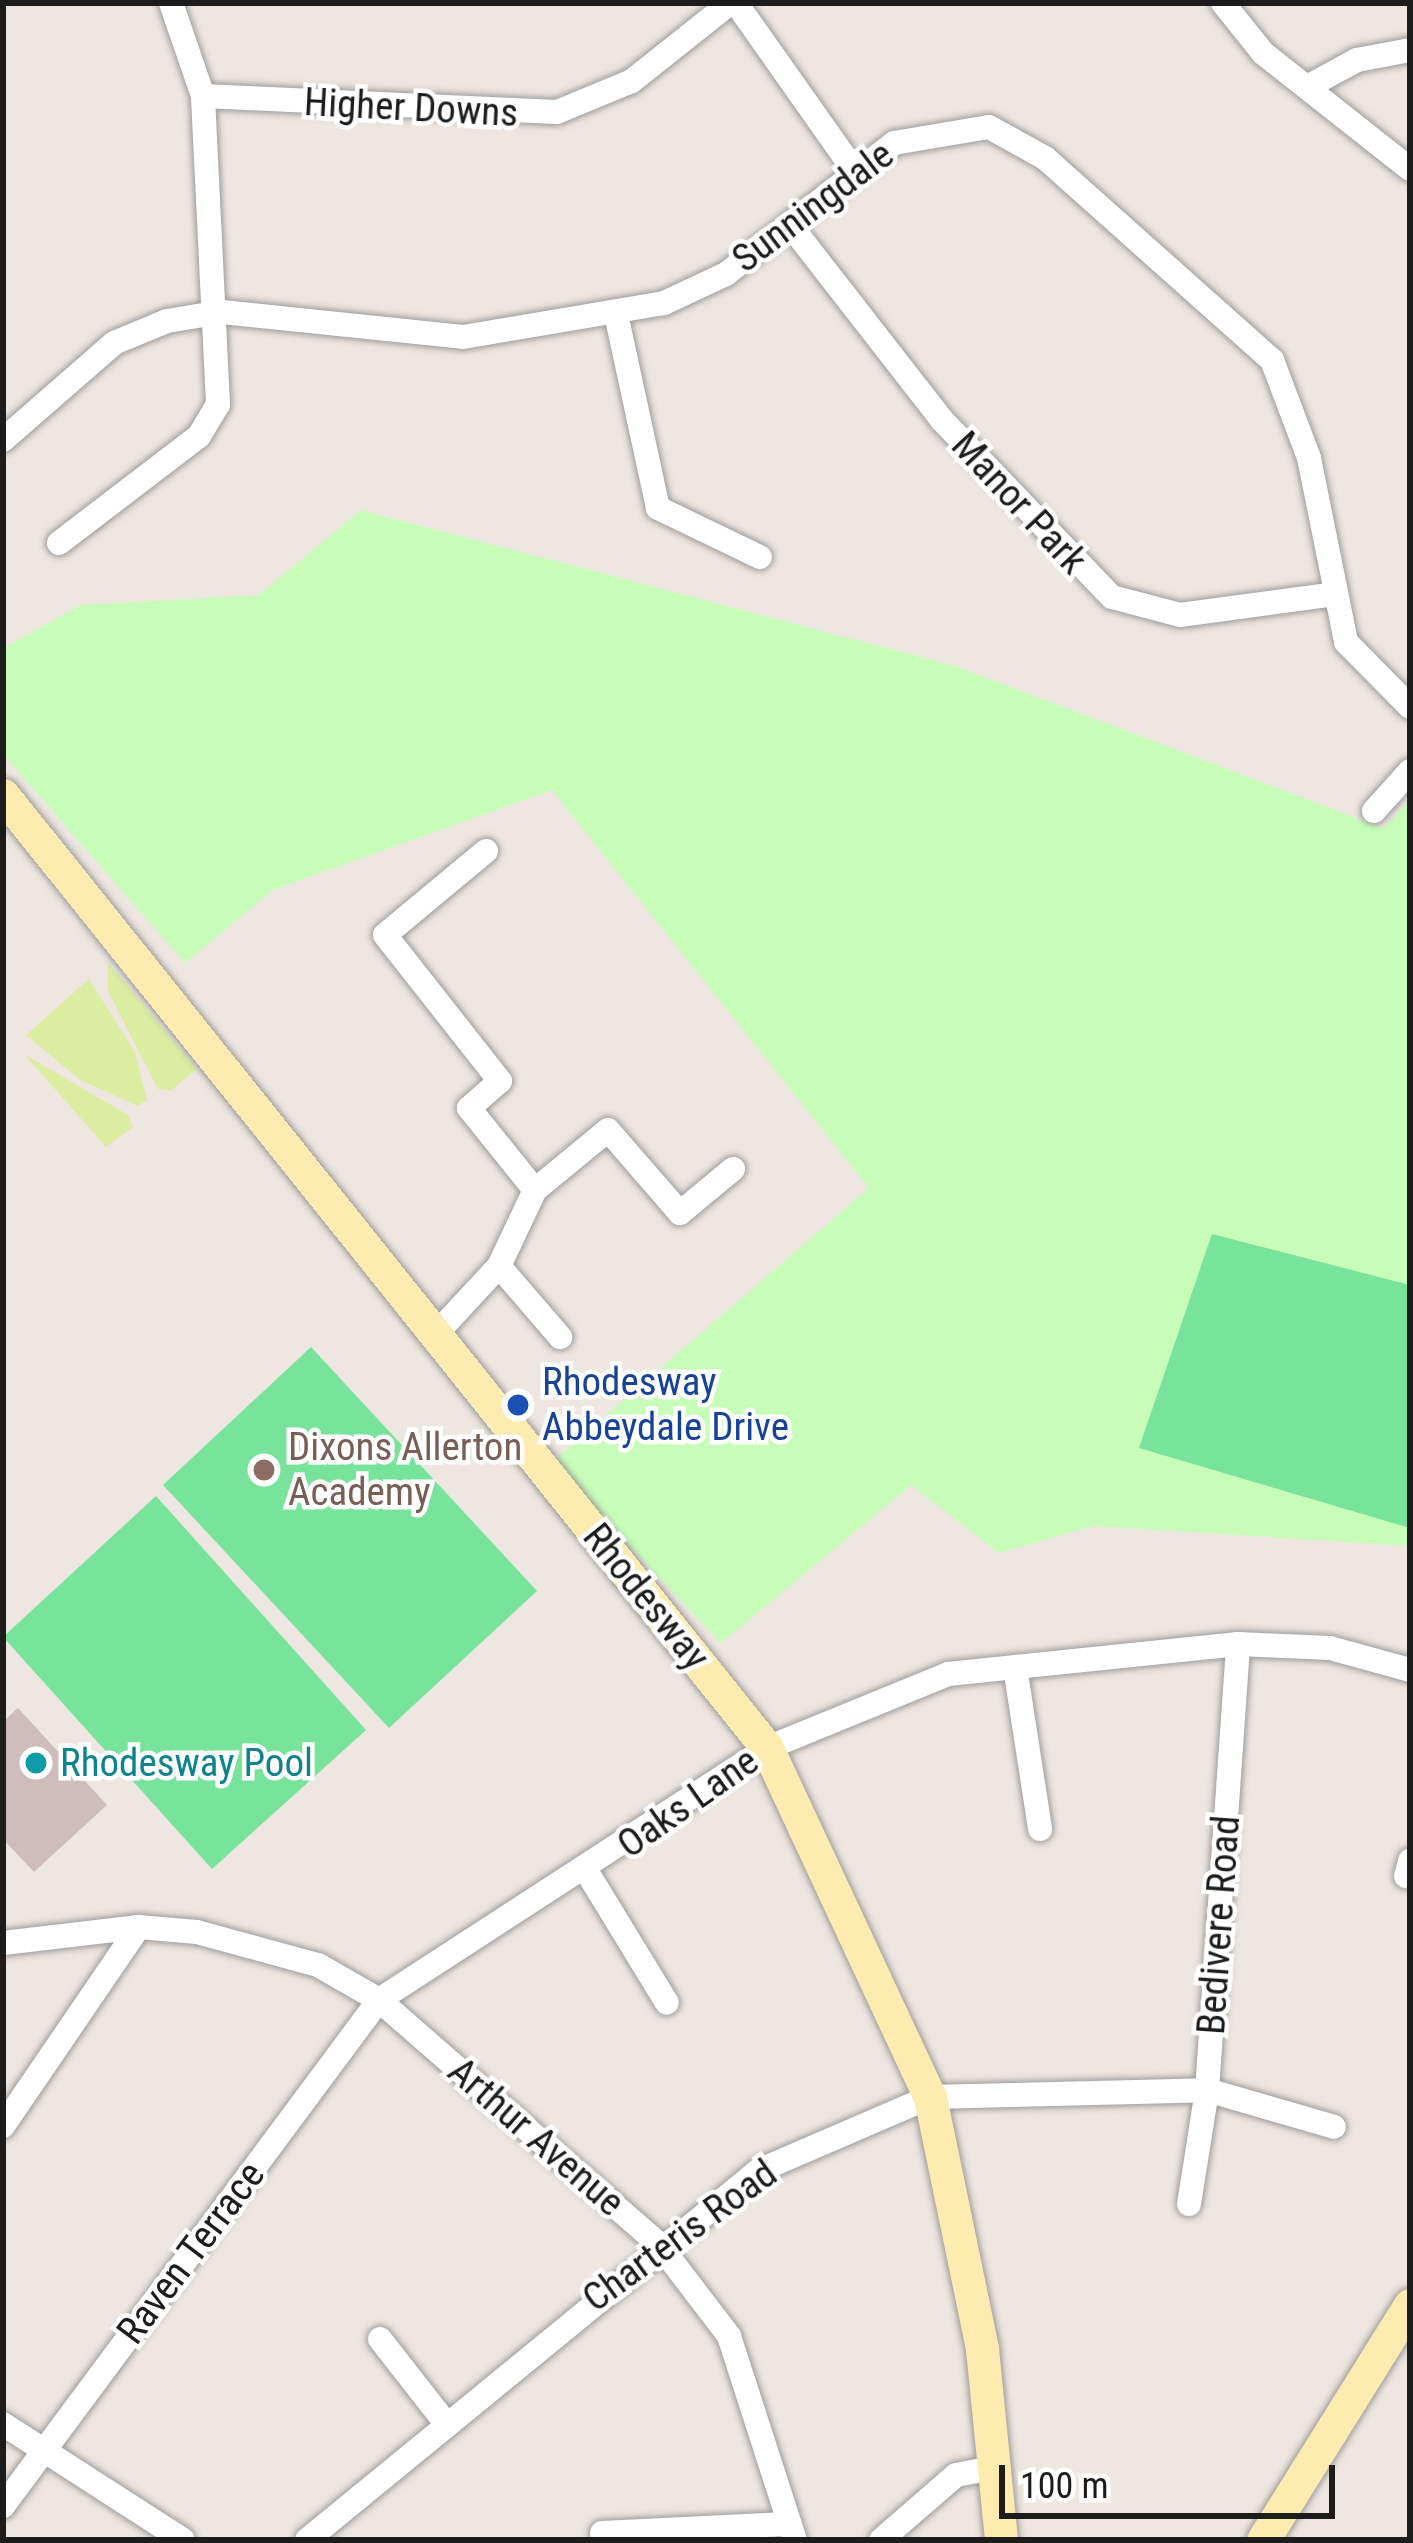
<!DOCTYPE html>
<html>
<head>
<meta charset="utf-8">
<style>
	body { margin:0 }
	#map { position:relative; width:1413px; height:2543px; overflow:hidden; background:#eee6e0; font-family:"Roboto Condensed",sans-serif }
	div>[style] { position:absolute }
	.grass>* { inset:0; background:#dceda2 }
	.park>* { inset:0; background:#c7fdb9 }
	.pitch>* { inset:0; background:#78e39b }
	.building>* { inset:0; background:#cebdba }
	.roads { filter:drop-shadow(0 0 3px #9d9d9d) drop-shadow(0 0 3px #9d9d9d) }
	.street>* { height:24px; margin:-12px; padding:0 12px; transform-origin:12px; border-radius:12px; background:#fff }
	.secondary>* { height:33px; margin:-16.5px; padding:0 16.5px; transform-origin:16.5px; border-radius:16.5px; background:#fdebaf }
	.dots>* { width:33px; height:33px; translate:-50% -50%; box-sizing:border-box; border:6px solid #fff; border-radius:50% }
	span { translate:-50% -50%; white-space:nowrap; text-align:center; line-height:1.15; -webkit-text-stroke:9px #fff; paint-order:stroke }
	.street-label { font-size:39px; color:#1c1c1c }
	.transit-label { font-size:39px; color:#164399 }
	.left { translate:0 -50%; text-align:left }
	.education-label { font-size:39px; color:#785e54 }
	.culture-label { font-size:39px; color:#0d838f }
	.frame { position:absolute; inset:0; border:6px solid #1c1c1c; pointer-events:none }
	.scale { position:absolute; left:999px; top:2465px; width:336px; height:54px; box-sizing:border-box; border:6px solid #1c1c1c; border-top:0; padding-left:15px; font-size:36px; line-height:42px; white-space:nowrap; color:#1c1c1c; -webkit-text-stroke:9px #fff; paint-order:stroke }
</style>
</head>
<body>
<div id="map">
	<div class="grass">
		<i style="clip-path:polygon(108px 962px,197px 1069px,170px 1091px,158px 1089px,107px 989px)"></i>
		<i style="clip-path:polygon(89px 979px,135px 1052px,147px 1100px,138px 1106px,80px 1080px,26px 1035px)"></i>
		<i style="clip-path:polygon(24px 1054px,128px 1115px,133px 1127px,106px 1147px)"></i>
	</div>
	<div class="park">
		<i style="clip-path:polygon(361px 510px,955px 666px,1383px 828px,1410px 800px,1410px 1546px,1094px 1526px,999px 1553px,911px 1485px,721px 1643px,551px 1463px,869px 1188px,552px 790px,273px 890px,185px 963px,3px 754px,3px 648px,81px 605px,259px 595px)"></i>
	</div>
	<div class="pitch">
		<i style="clip-path:polygon(1212px 1234px,1410px 1285px,1410px 1528px,1139px 1448px)"></i>
		<i style="clip-path:polygon(311px 1347px,537px 1591px,389px 1728px,163px 1485px)"></i>
		<i style="clip-path:polygon(156px 1496px,366px 1730px,212px 1869px,3px 1637px)"></i>
	</div>
	<div class="building">
		<i style="clip-path:polygon(18px 1708px,107px 1805px,34px 1872px,3px 1839px,3px 1722px)"></i>
	</div>
	<div class="roads">
		<div class="street">
			<i style="left:736px;top:3px;width:204px;rotate:54.8deg"></i>
			<i style="left:1223px;top:3px;width:64px;rotate:51.3deg"></i>
			<i style="left:1263px;top:53px;width:187px;rotate:38.3deg"></i>
			<i style="left:1307px;top:87px;width:57px;rotate:-28.4deg"></i>
			<i style="left:1357px;top:60px;width:54px;rotate:-10.7deg"></i>
			<i style="left:203px;top:96px;width:354px;rotate:2.6deg"></i>
			<i style="left:557px;top:112px;width:81px;rotate:-22.5deg"></i>
			<i style="left:632px;top:81px;width:125px;rotate:-38.5deg"></i>
			<i style="left:791px;top:226px;width:246px;rotate:52.1deg"></i>
			<i style="left:942px;top:420px;width:245px;rotate:46.2deg"></i>
			<i style="left:1112px;top:597px;width:70px;rotate:14.8deg"></i>
			<i style="left:1180px;top:615px;width:156px;rotate:-7.7deg"></i>
			<i style="left:616px;top:314px;width:198px;rotate:77.8deg"></i>
			<i style="left:658px;top:508px;width:113px;rotate:25.7deg"></i>
			<i style="left:3px;top:440px;width:147px;rotate:-41.1deg"></i>
			<i style="left:114px;top:343px;width:57px;rotate:-22.5deg"></i>
			<i style="left:167px;top:321px;width:56px;rotate:-9.3deg"></i>
			<i style="left:222px;top:312px;width:242px;rotate:5.9deg"></i>
			<i style="left:463px;top:337px;width:204px;rotate:-9.6deg"></i>
			<i style="left:664px;top:303px;width:68px;rotate:-25.1deg"></i>
			<i style="left:726px;top:274px;width:213px;rotate:-37.9deg"></i>
			<i style="left:894px;top:143px;width:96px;rotate:-9.6deg"></i>
			<i style="left:989px;top:127px;width:64px;rotate:29deg"></i>
			<i style="left:1045px;top:158px;width:304px;rotate:41.7deg"></i>
			<i style="left:1272px;top:360px;width:105px;rotate:69.3deg"></i>
			<i style="left:1309px;top:458px;width:188px;rotate:78.6deg"></i>
			<i style="left:1346px;top:642px;width:91px;rotate:45.4deg"></i>
			<i style="left:59px;top:543px;width:176px;rotate:-37.4deg"></i>
			<i style="left:199px;top:436px;width:37px;rotate:-59deg"></i>
			<i style="left:218px;top:404px;width:308px;rotate:-92.8deg"></i>
			<i style="left:203px;top:96px;width:98px;rotate:-109deg"></i>
			<i style="left:1374px;top:811px;width:54px;rotate:-48deg"></i>
			<i style="left:486px;top:851px;width:131px;rotate:140.3deg"></i>
			<i style="left:385px;top:935px;width:186px;rotate:51.8deg"></i>
			<i style="left:500px;top:1081px;width:41px;rotate:138.9deg"></i>
			<i style="left:469px;top:1108px;width:105px;rotate:51.2deg"></i>
			<i style="left:499px;top:1266px;width:94px;rotate:49.3deg"></i>
			<i style="left:435px;top:1335px;width:94px;rotate:-47.2deg"></i>
			<i style="left:499px;top:1266px;width:84px;rotate:-64.7deg"></i>
			<i style="left:535px;top:1190px;width:94px;rotate:-39.4deg"></i>
			<i style="left:608px;top:1130px;width:110px;rotate:49.1deg"></i>
			<i style="left:680px;top:1213px;width:69px;rotate:-39.7deg"></i>
			<i style="left:1015px;top:1667px;width:164px;rotate:81.2deg"></i>
			<i style="left:587px;top:1872px;width:153px;rotate:58.6deg"></i>
			<i style="left:1406px;top:1876px;width:16px;rotate:-75deg"></i>
			<i style="left:3px;top:1943px;width:137px;rotate:-6.7deg"></i>
			<i style="left:139px;top:1927px;width:58px;rotate:4.9deg"></i>
			<i style="left:197px;top:1932px;width:125px;rotate:15.3deg"></i>
			<i style="left:318px;top:1965px;width:70px;rotate:29.8deg"></i>
			<i style="left:379px;top:2000px;width:463px;rotate:-33deg"></i>
			<i style="left:767px;top:1748px;width:196px;rotate:-22.2deg"></i>
			<i style="left:948px;top:1674px;width:292px;rotate:-5.9deg"></i>
			<i style="left:1238px;top:1644px;width:92px;rotate:2.5deg"></i>
			<i style="left:1330px;top:1648px;width:83px;rotate:15.4deg"></i>
			<i style="left:3px;top:2126px;width:241px;rotate:-55.7deg"></i>
			<i style="left:1189px;top:2204px;width:115px;rotate:-81deg"></i>
			<i style="left:1207px;top:2090px;width:447px;rotate:-86deg"></i>
			<i style="left:380px;top:2339px;width:104px;rotate:52deg"></i>
			<i style="left:3px;top:2424px;width:214px;rotate:32.8deg"></i>
			<i style="left:3px;top:2506px;width:630px;rotate:-53.38deg"></i>
			<i style="left:379px;top:2000px;width:370px;rotate:41.1deg"></i>
			<i style="left:658px;top:2243px;width:117px;rotate:52.6deg"></i>
			<i style="left:729px;top:2336px;width:214px;rotate:72.1deg"></i>
			<i style="left:602px;top:2533px;width:184px;rotate:-2.8deg"></i>
			<i style="left:307px;top:2540px;width:583px;rotate:-39.29deg"></i>
			<i style="left:758px;top:2171px;width:187px;rotate:-23.3deg"></i>
			<i style="left:930px;top:2097px;width:277px;rotate:-1.4deg"></i>
			<i style="left:1207px;top:2090px;width:132px;rotate:16.2deg"></i>
			<i style="left:881px;top:2540px;width:99px;rotate:-40.9deg"></i>
			<i style="left:956px;top:2475px;width:43px;rotate:-10.8deg"></i>
		</div>
		<div class="secondary">
			<i style="left:3px;top:795px;width:1221px;rotate:51.28deg"></i>
			<i style="left:767px;top:1748px;width:385px;rotate:65deg"></i>
			<i style="left:930px;top:2097px;width:257px;rotate:78.3deg"></i>
			<i style="left:982px;top:2349px;width:192px;rotate:84.3deg"></i>
			<i style="left:1263px;top:2540px;width:277px;rotate:-58deg"></i>
		</div>
	</div>
	<div class="dots">
		<i style="left:518px;top:1405px;background:#1a4fb4"></i>
		<i style="left:264px;top:1470px;background:#8d6e63"></i>
		<i style="left:36px;top:1763px;background:#0f9aa8"></i>
	</div>
	<div class="street-label">
		<span style="left:411px;top:108px;rotate:3deg">Higher Downs</span>
		<span style="left:813px;top:207px;rotate:-37deg">Sunningdale</span>
		<span style="left:1019px;top:503px;rotate:47deg">Manor Park</span>
		<span style="left:646px;top:1597px;rotate:51deg">Rhodesway</span>
		<span style="left:688px;top:1803px;rotate:-35deg">Oaks Lane</span>
		<span style="left:1219px;top:1925px;rotate:-86deg">Bedivere Road</span>
		<span style="left:536px;top:2137px;rotate:41deg">Arthur Avenue</span>
		<span style="left:680px;top:2236px;rotate:-36deg">Charteris Road</span>
		<span style="left:191px;top:2253px;rotate:-53deg">Raven Terrace</span>
	</div>
	<div class="transit-label">
		<span class="left" style="left:542px;top:1405px">Rhodesway<br>Abbeydale Drive</span>
	</div>
	<div class="education-label">
		<span class="left" style="left:288px;top:1470px">Dixons Allerton<br>Academy</span>
	</div>
	<div class="culture-label">
		<span class="left" style="left:60px;top:1763px">Rhodesway Pool</span>
	</div>
	<div class="frame"></div>
	<div class="scale">100 m</div>
</div>
</body>
</html>
